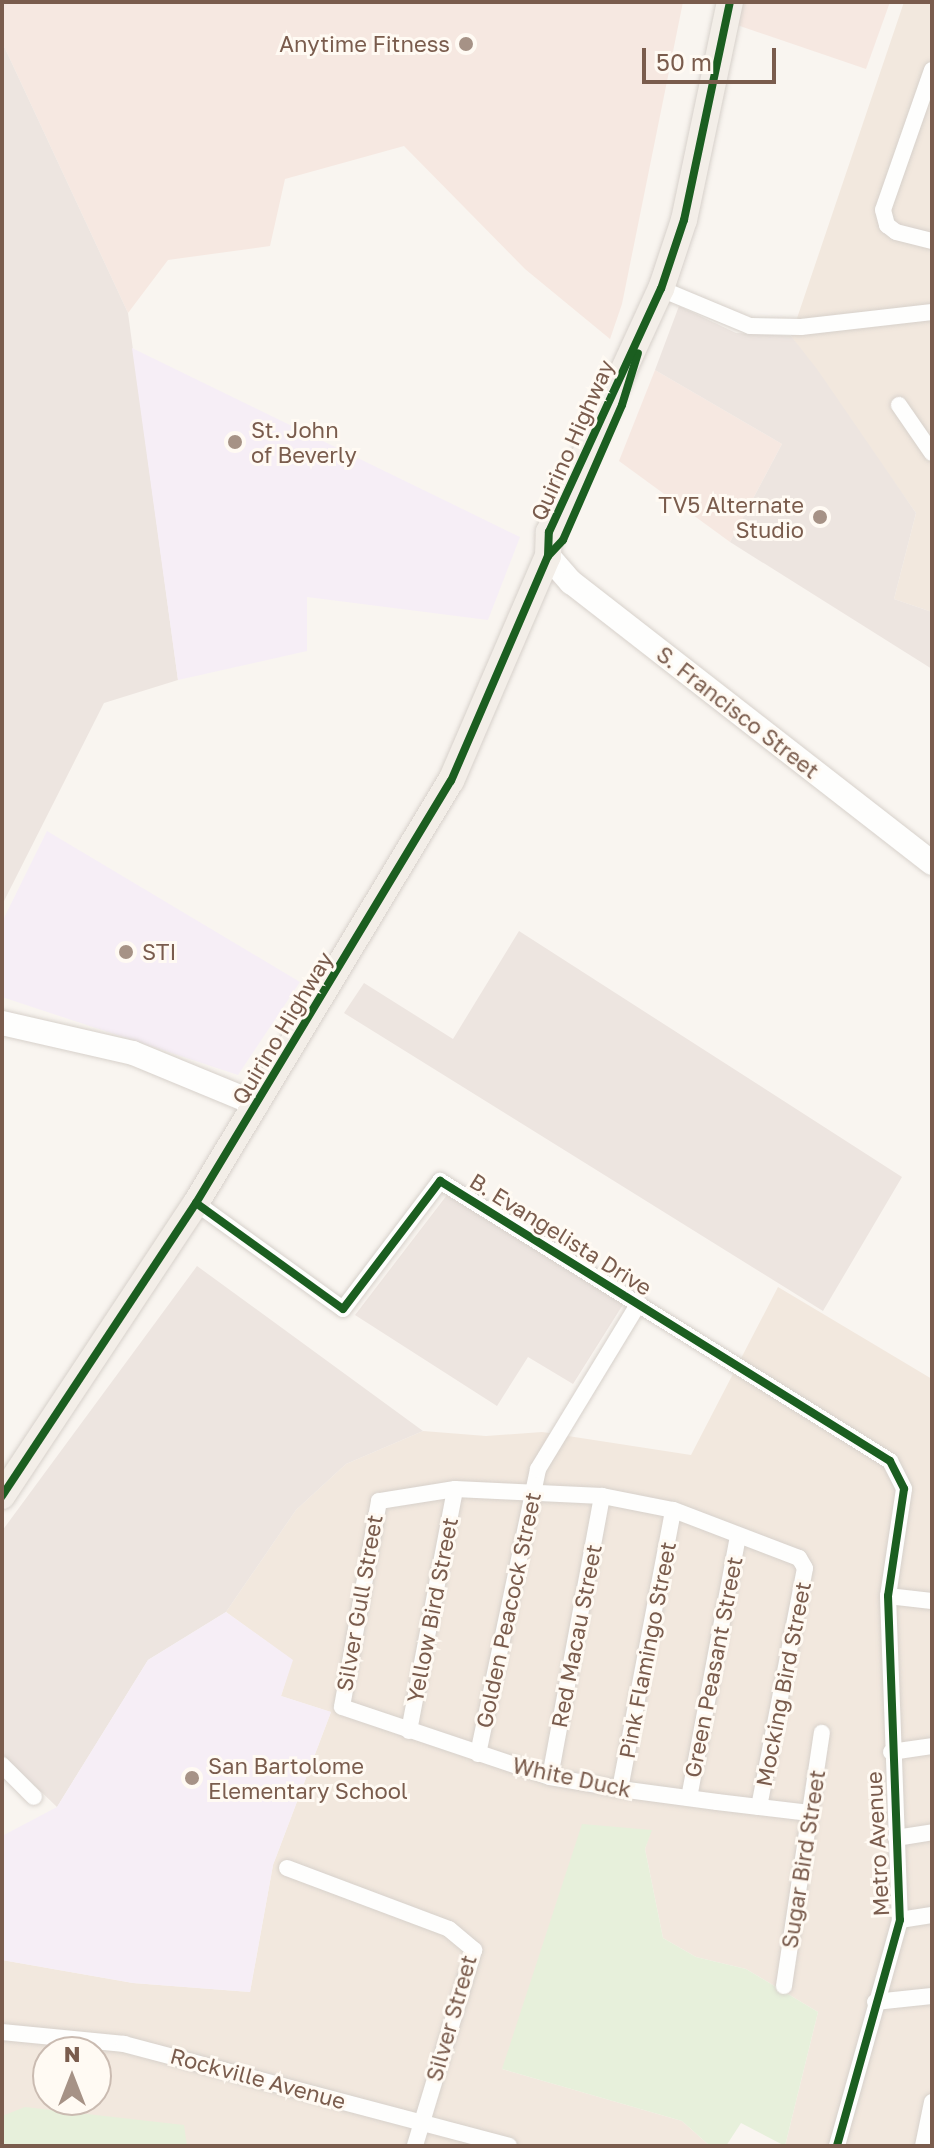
<!DOCTYPE html>
<html>
<head>
<meta charset="utf-8">
<style>
	body { margin:0 }
	#map { position:relative; width:934px; height:2148px; overflow:hidden; background:#f9f5f0; font-family:"Golos Text",sans-serif }
	div>[style] { position:absolute }
	.residential>* { inset:0; background:#f2e8de }
	.commercial>* { inset:0; background:#f6e8e1 }
	.industrial>* { inset:0; background:#ede5e0 }
	.education>* { inset:0; background:#f6eef6 }
	.green>* { inset:0; background:#e7f0db }
	.roads { filter:drop-shadow(0 0 2px #d7d1cb) drop-shadow(0 0 2px #d7d1cb) }
	.street>* { height:16px; margin:-8px; padding:0 8px; transform-origin:8px; border-radius:8px; background:#fefefd }
	.secondary>* { height:24px; margin:-12px; padding:0 12px; transform-origin:12px; border-radius:12px; background:#fefefd }
	.primary>* { height:26px; margin:-13px; padding:0 13px; transform-origin:13px; border-radius:13px; background:#f3eee8 }
	.cycleway>* { height:8px; margin:-4px; padding:0 4px; transform-origin:4px; border-radius:4px; background:#1b5e20 }
	.dots>* { width:22px; height:22px; translate:-50% -50%; box-sizing:border-box; border:4px solid #fffaf3; border-radius:50% }
	span { translate:-50% -50%; white-space:nowrap; text-align:center; line-height:1.15; -webkit-text-stroke:6px #fffaf3; paint-order:stroke }
	.poi-label { font-size:22px; color:#7a5c4d }
	.right { translate:-100% -50%; text-align:right }
	.left { translate:0 -50%; text-align:left }
	.street-label { font-size:22px; color:#7a5c4d }
	.frame { position:absolute; inset:0; border:4px solid #7a5c4d; pointer-events:none }
	.north { position:absolute; left:32px; top:2036px; width:80px; height:80px; box-sizing:border-box; background:#fffaf3; border:2px solid #cabbb1; border-radius:50%; rotate:0deg; font-size:22px; font-weight:700; line-height:32px; text-align:center; color:#7a5c4d }
	.north::after { content:''; display:block; margin:auto; width:28px; height:36px; background:#a69286; clip-path:polygon(50% 0,100% 100%,50% 72%,0 100%) }
	.scale { position:absolute; left:642px; top:48px; width:134px; height:36px; box-sizing:border-box; border:4px solid #7a5c4d; border-top:0; padding-left:10px; font-size:24px; line-height:28px; white-space:nowrap; color:#7a5c4d; -webkit-text-stroke:6px #fffaf3; paint-order:stroke }
</style>
</head>
<body>
<div id="map">
	<div class="residential">
		<i style="clip-path:polygon(904px 2px,932px 2px,932px 612px,894px 599px,916px 513px,791px 336px)"></i>
		<i style="clip-path:polygon(evenodd,778px 1287px,932px 1379px,932px 2146px,785px 2146px,818px 2012px,746px 1969px,696px 1957px,663px 1938px,645px 1849px,651px 1830px,502px 2069px,682px 2121px,710px 2146px,2px 2146px,2px 1960px,133px 1983px,250px 1992px,273px 1865px,331px 1712px,281px 1696px,292px 1660px,226px 1612px,296px 1510px,346px 1464px,423px 1431px,486px 1436px,542px 1432px,691px 1455px,778px 1287px,48px 2052px,96px 2052px,96px 2100px,48px 2100px,48px 2052px)"></i>
	</div>
	<div class="commercial">
		<i style="clip-path:polygon(2px 2px,683px 2px,622px 304px,610px 339px,525px 269px,404px 146px,285px 179px,270px 246px,168px 260px,128px 313px,2px 42px)"></i>
		<i style="clip-path:polygon(742px 2px,890px 2px,866px 69px,737px 25px)"></i>
		<i style="clip-path:polygon(655px 370px,782px 444px,730px 542px,619px 461px)"></i>
	</div>
	<div class="industrial">
		<i style="clip-path:polygon(2px 42px,128px 313px,178px 680px,104px 703px,2px 905px)"></i>
		<i style="clip-path:polygon(679px 306px,736px 333px,791px 336px,817px 369px,916px 513px,894px 599px,932px 612px,932px 669px,730px 542px,782px 444px,655px 370px)"></i>
		<i style="clip-path:polygon(519px 931px,902px 1177px,823px 1311px,344px 1013px,364px 983px,453px 1039px)"></i>
		<i style="clip-path:polygon(447px 1195px,624px 1303px,573px 1384px,528px 1357px,497px 1406px,355px 1315px)"></i>
		<i style="clip-path:polygon(197px 1266px,423px 1431px,346px 1464px,296px 1510px,226px 1612px,148px 1660px,57px 1807px,2px 1754px,2px 1531px)"></i>
	</div>
	<div class="education">
		<i style="clip-path:polygon(132px 348px,520px 537px,488px 620px,307px 597px,307px 651px,178px 680px)"></i>
		<i style="clip-path:polygon(47px 831px,300px 982px,238px 1075px,2px 997px,2px 922px)"></i>
		<i style="clip-path:polygon(226px 1612px,293px 1660px,281px 1696px,331px 1712px,273px 1865px,250px 1992px,133px 1983px,2px 1960px,2px 1836px,57px 1807px,148px 1660px)"></i>
	</div>
	<div class="green">
		<i style="clip-path:polygon(582px 1824px,652px 1830px,645px 1849px,663px 1938px,696px 1957px,746px 1969px,818px 2012px,785px 2146px,741px 2123px,726px 2146px,710px 2146px,682px 2121px,502px 2069px)"></i>
		<i style="clip-path:polygon(25px 2107px,184px 2125px,187px 2146px,2px 2146px,2px 2116px)"></i>
	</div>
	<div class="roads">
		<div class="street">
			<i style="left:932px;top:70px;width:148px;rotate:109.3deg"></i>
			<i style="left:883px;top:210px;width:16px;rotate:75deg"></i>
			<i style="left:887px;top:225px;width:11px;rotate:38deg"></i>
			<i style="left:896px;top:232px;width:37px;rotate:14deg"></i>
			<i style="left:661px;top:289px;width:96px;rotate:22.6deg"></i>
			<i style="left:750px;top:326px;width:51px;rotate:1.1deg"></i>
			<i style="left:801px;top:327px;width:132px;rotate:-6.5deg"></i>
			<i style="left:899px;top:405px;width:58px;rotate:55.5deg"></i>
			<i style="left:196px;top:1203px;width:181px;rotate:35.8deg"></i>
			<i style="left:343px;top:1309px;width:161px;rotate:-52.8deg"></i>
			<i style="left:440px;top:1181px;width:530px;rotate:31.89deg"></i>
			<i style="left:890px;top:1461px;width:31px;rotate:63deg"></i>
			<i style="left:904px;top:1489px;width:108px;rotate:98.5deg"></i>
			<i style="left:888px;top:1596px;width:324px;rotate:87.9deg"></i>
			<i style="left:900px;top:1920px;width:235px;rotate:105.6deg"></i>
			<i style="left:888px;top:1596px;width:44px;rotate:6.5deg"></i>
			<i style="left:409px;top:1731px;width:246px;rotate:-79.2deg"></i>
			<i style="left:891px;top:1752px;width:41px;rotate:-8.3deg"></i>
			<i style="left:478px;top:1754px;width:291px;rotate:-78.1deg"></i>
			<i style="left:538px;top:1469px;width:194px;rotate:-58.7deg"></i>
			<i style="left:2px;top:1765px;width:45px;rotate:45deg"></i>
			<i style="left:550px;top:1777px;width:286px;rotate:-79.5deg"></i>
			<i style="left:620px;top:1789px;width:284px;rotate:-79.2deg"></i>
			<i style="left:689px;top:1798px;width:267px;rotate:-79.4deg"></i>
			<i style="left:759px;top:1807px;width:243px;rotate:-79.1deg"></i>
			<i style="left:805px;top:1568px;width:12px;rotate:-121deg"></i>
			<i style="left:799px;top:1558px;width:135px;rotate:-159.1deg"></i>
			<i style="left:673px;top:1510px;width:72px;rotate:-168.8deg"></i>
			<i style="left:602px;top:1496px;width:147px;rotate:-177.3deg"></i>
			<i style="left:455px;top:1489px;width:77px;rotate:171deg"></i>
			<i style="left:379px;top:1501px;width:209px;rotate:100.2deg"></i>
			<i style="left:342px;top:1707px;width:219px;rotate:18.6deg"></i>
			<i style="left:550px;top:1777px;width:71px;rotate:9.7deg"></i>
			<i style="left:620px;top:1789px;width:98px;rotate:7.6deg"></i>
			<i style="left:717px;top:1802px;width:42px;rotate:6.8deg"></i>
			<i style="left:759px;top:1807px;width:51px;rotate:6.7deg"></i>
			<i style="left:896px;top:1838px;width:36px;rotate:-9deg"></i>
			<i style="left:287px;top:1868px;width:173px;rotate:20.6deg"></i>
			<i style="left:449px;top:1929px;width:33px;rotate:40deg"></i>
			<i style="left:474px;top:1950px;width:205px;rotate:106.8deg"></i>
			<i style="left:900px;top:1920px;width:32px;rotate:-9deg"></i>
			<i style="left:784px;top:1986px;width:256px;rotate:-81.5deg"></i>
			<i style="left:875px;top:2002px;width:57px;rotate:-6deg"></i>
			<i style="left:2px;top:2032px;width:123px;rotate:5.6deg"></i>
			<i style="left:124px;top:2044px;width:398px;rotate:14.8deg"></i>
			<i style="left:923px;top:2146px;width:45px;rotate:-78.4deg"></i>
		</div>
		<div class="secondary">
			<i style="left:548px;top:556px;width:35px;rotate:49deg"></i>
			<i style="left:571px;top:582px;width:457px;rotate:37.9deg"></i>
			<i style="left:2px;top:1023px;width:134px;rotate:12.9deg"></i>
			<i style="left:133px;top:1053px;width:134px;rotate:22.4deg"></i>
		</div>
		<div class="primary">
			<i style="left:2px;top:1496px;width:351px;rotate:-56.5deg"></i>
			<i style="left:196px;top:1203px;width:493px;rotate:-58.9deg"></i>
			<i style="left:451px;top:781px;width:245px;rotate:-66.7deg"></i>
			<i style="left:548px;top:556px;width:24px;rotate:-88deg"></i>
			<i style="left:549px;top:532px;width:268px;rotate:-65.3deg"></i>
			<i style="left:661px;top:289px;width:73px;rotate:-71.6deg"></i>
			<i style="left:684px;top:220px;width:223px;rotate:-78.1deg"></i>
		</div>
	</div>
	<div class="cycleway">
		<i style="left:548px;top:556px;width:22px;rotate:-47deg"></i>
		<i style="left:563px;top:540px;width:147px;rotate:-66.4deg"></i>
		<i style="left:622px;top:405px;width:54px;rotate:-72.9deg"></i>
		<i style="left:196px;top:1203px;width:181px;rotate:35.8deg"></i>
		<i style="left:343px;top:1309px;width:161px;rotate:-52.8deg"></i>
		<i style="left:440px;top:1181px;width:530px;rotate:31.89deg"></i>
		<i style="left:890px;top:1461px;width:31px;rotate:63deg"></i>
		<i style="left:904px;top:1489px;width:108px;rotate:98.5deg"></i>
		<i style="left:888px;top:1596px;width:324px;rotate:87.9deg"></i>
		<i style="left:900px;top:1920px;width:235px;rotate:105.6deg"></i>
		<i style="left:2px;top:1496px;width:351px;rotate:-56.5deg"></i>
		<i style="left:196px;top:1203px;width:493px;rotate:-58.9deg"></i>
		<i style="left:451px;top:781px;width:245px;rotate:-66.7deg"></i>
		<i style="left:548px;top:556px;width:24px;rotate:-88deg"></i>
		<i style="left:549px;top:532px;width:268px;rotate:-65.3deg"></i>
		<i style="left:661px;top:289px;width:73px;rotate:-71.6deg"></i>
		<i style="left:684px;top:220px;width:223px;rotate:-78.1deg"></i>
	</div>
	<div class="dots">
		<i style="left:466px;top:44px;background:#a69286"></i>
		<i style="left:235px;top:442px;background:#a69286"></i>
		<i style="left:820px;top:517px;background:#a69286"></i>
		<i style="left:126px;top:952px;background:#a69286"></i>
		<i style="left:192px;top:1778px;background:#a69286"></i>
	</div>
	<div class="poi-label">
		<span class="right" style="left:450px;top:44px">Anytime Fitness</span>
		<span class="left" style="left:251px;top:442px">St. John<br>of Beverly</span>
		<span class="right" style="left:804px;top:517px">TV5 Alternate<br>Studio</span>
		<span class="left" style="left:142px;top:952px">STI</span>
		<span class="left" style="left:208px;top:1778px">San Bartolome<br>Elementary School</span>
	</div>
	<div class="street-label">
		<span style="left:572px;top:440px;rotate:-66deg">Quirino Highway</span>
		<span style="left:738px;top:712px;rotate:38deg">S. Francisco Street</span>
		<span style="left:282px;top:1028px;rotate:-59deg">Quirino Highway</span>
		<span style="left:561px;top:1234px;rotate:32deg">B. Evangelista Drive</span>
		<span style="left:359px;top:1603px;rotate:-80deg">Silver Gull Street</span>
		<span style="left:432px;top:1610px;rotate:-79deg">Yellow Bird Street</span>
		<span style="left:508px;top:1610px;rotate:-78deg">Golden Peacock Street</span>
		<span style="left:576px;top:1636px;rotate:-79deg">Red Macau Street</span>
		<span style="left:647px;top:1650px;rotate:-79deg">Pink Flamingo Street</span>
		<span style="left:713px;top:1667px;rotate:-79deg">Green Peasant Street</span>
		<span style="left:783px;top:1684px;rotate:-79deg">Mocking Bird Street</span>
		<span style="left:572px;top:1777px;rotate:12deg">White Duck</span>
		<span style="left:877px;top:1844px;rotate:-93deg">Metro Avenue</span>
		<span style="left:803px;top:1859px;rotate:-81deg">Sugar Bird Street</span>
		<span style="left:451px;top:2018px;rotate:-74deg">Silver Street</span>
		<span style="left:258px;top:2078px;rotate:15deg">Rockville Avenue</span>
	</div>
	<div class="frame"></div>
	<div class="north">N</div>
	<div class="scale">50 m</div>
</div>
</body>
</html>
